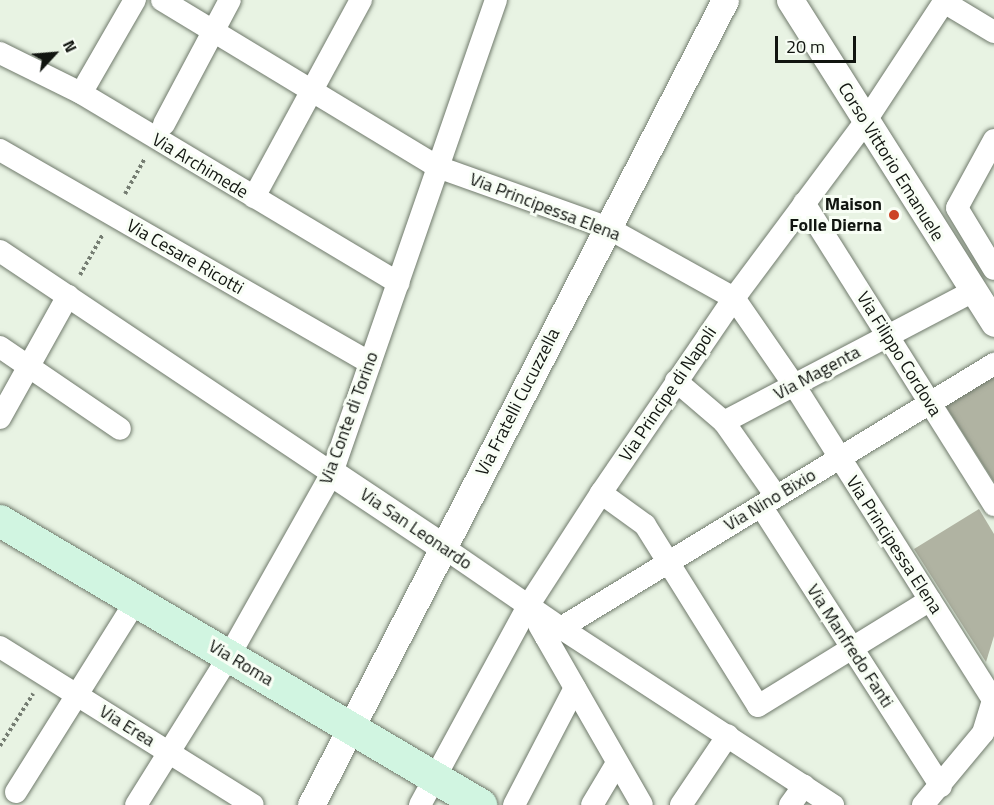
<!DOCTYPE html>
<html>
<head>
<meta charset="utf-8">
<style>
	body { margin:0 }
	#map { position:relative; width:994px; height:805px; overflow:hidden; background:#e8f3e3; font-family:"Titillium Web",sans-serif }
	div>[style] { position:absolute }
	.building>* { inset:0; background:#b0b3a2 }
	.path>* { height:4px; margin-top:-2px; transform-origin:0; background:repeating-linear-gradient(90deg,#757d72 0 3px,transparent 0 6px) }
	.roads { filter:drop-shadow(0 0 2px #707a6c) drop-shadow(0 0 2px #707a6c) }
	.minor>* { height:22px; margin:-11px; padding:0 11px; transform-origin:11px; border-radius:11px; background:#fff }
	.tertiary>* { height:27px; margin:-13.5px; padding:0 13.5px; transform-origin:13.5px; border-radius:13.5px; background:#fff }
	.secondary>* { height:32px; margin:-16px; padding:0 16px; transform-origin:16px; border-radius:16px; background:#d1f5e1 }
	.dots>* { width:16px; height:16px; translate:-50% -50%; box-sizing:border-box; border:3px solid #f8fef5; border-radius:50% }
	span { translate:-50% -50%; white-space:nowrap; text-align:center; line-height:1.15; -webkit-text-stroke:6px #f8fef5; paint-order:stroke }
	.street-label { font-size:18px; color:#111510 }
	.poi-label { font-size:18px; color:#111510; font-weight:700 }
	.right { translate:-100% -50%; text-align:right }
	.north { position:absolute; left:24px; top:24px; width:60px; height:60px; -webkit-text-stroke:4px #f8fef5; paint-order:stroke; rotate:64deg; font-size:16px; font-weight:700; line-height:24px; text-align:center; color:#111510 }
	.north::after { content:''; display:block; margin:auto; width:21px; height:27px; background:#111510; clip-path:polygon(50% 0,100% 100%,50% 72%,0 100%) }
	.scale { position:absolute; left:775px; top:36px; width:81px; height:27px; box-sizing:border-box; border:3px solid #111510; border-top:0; padding-left:8px; font-size:18px; line-height:21px; white-space:nowrap; color:#111510; -webkit-text-stroke:4px #f8fef5; paint-order:stroke }
</style>
</head>
<body>
<div id="map">
	<div class="building">
		<i style="clip-path:polygon(994px 375px,994px 482px,945px 405px)"></i>
		<i style="clip-path:polygon(979px 509px,994px 534px,994px 636px,986px 662px,914px 549px)"></i>
	</div>
	<div class="path">
		<i style="left:125px;top:194px;width:41px;rotate:-60.9deg"></i>
		<i style="left:80px;top:275px;width:47px;rotate:-60.7deg"></i>
		<i style="left:0;top:746px;width:62px;rotate:-57.6deg"></i>
	</div>
	<div class="roads">
		<div class="minor">
			<i style="left:162px;top:0;width:323px;rotate:31.2deg"></i>
			<i style="left:438px;top:167px;width:181px;rotate:19.7deg"></i>
			<i style="left:608px;top:228px;width:144px;rotate:29.1deg"></i>
			<i style="left:734px;top:298px;width:106px;rotate:55.4deg"></i>
			<i style="left:794px;top:385px;width:374px;rotate:57.7deg"></i>
			<i style="left:944px;top:2px;width:58px;rotate:31deg"></i>
			<i style="left:0;top:53px;width:90px;rotate:26.3deg"></i>
			<i style="left:81px;top:93px;width:370px;rotate:30.9deg"></i>
			<i style="left:87px;top:83px;width:96px;rotate:-60deg"></i>
			<i style="left:164px;top:124px;width:140px;rotate:-62deg"></i>
			<i style="left:994px;top:140px;width:77px;rotate:118.6deg"></i>
			<i style="left:957px;top:208px;width:71px;rotate:58.8deg"></i>
			<i style="left:0;top:150px;width:427px;rotate:29.9deg"></i>
			<i style="left:254px;top:197px;width:224px;rotate:-61.5deg"></i>
			<i style="left:804px;top:203px;width:357px;rotate:57.8deg"></i>
			<i style="left:0;top:251px;width:399px;rotate:33.8deg"></i>
			<i style="left:0;top:347px;width:145px;rotate:34.3deg"></i>
			<i style="left:676px;top:381px;width:63px;rotate:40.5deg"></i>
			<i style="left:724px;top:422px;width:90px;rotate:54.9deg"></i>
			<i style="left:0;top:418px;width:140px;rotate:-60.9deg"></i>
			<i style="left:724px;top:422px;width:281px;rotate:-27.7deg"></i>
			<i style="left:601px;top:493px;width:54px;rotate:36deg"></i>
			<i style="left:645px;top:525px;width:213px;rotate:58deg"></i>
			<i style="left:758px;top:706px;width:202px;rotate:-31.6deg"></i>
			<i style="left:761px;top:506px;width:333px;rotate:57.3deg"></i>
			<i style="left:443px;top:547px;width:143px;rotate:34.5deg"></i>
			<i style="left:561px;top:628px;width:325px;rotate:33.1deg"></i>
			<i style="left:539px;top:625px;width:207px;rotate:60.2deg"></i>
			<i style="left:546px;top:637px;width:525px;rotate:-31.36deg"></i>
			<i style="left:0;top:647px;width:298px;rotate:32deg"></i>
			<i style="left:16px;top:792px;width:226px;rotate:-57.9deg"></i>
			<i style="left:136px;top:805px;width:176px;rotate:-58deg"></i>
			<i style="left:229px;top:656px;width:210px;rotate:-60.6deg"></i>
			<i style="left:332px;top:473px;width:501px;rotate:-70.88deg"></i>
			<i style="left:420px;top:805px;width:226px;rotate:-61.5deg"></i>
			<i style="left:528px;top:606px;width:135px;rotate:-57.1deg"></i>
			<i style="left:601px;top:493px;width:236px;rotate:-55.7deg"></i>
			<i style="left:734px;top:298px;width:219px;rotate:-53.3deg"></i>
			<i style="left:865px;top:122px;width:146px;rotate:-56.7deg"></i>
			<i style="left:514px;top:805px;width:132px;rotate:-62.5deg"></i>
			<i style="left:592px;top:805px;width:49px;rotate:-59.2deg"></i>
			<i style="left:681px;top:805px;width:84px;rotate:-56.1deg"></i>
			<i style="left:790px;top:805px;width:24px;rotate:-54deg"></i>
			<i style="left:923px;top:805px;width:94px;rotate:-50.2deg"></i>
			<i style="left:983px;top:733px;width:34px;rotate:-73deg"></i>
		</div>
		<div class="tertiary">
			<i style="left:790px;top:0;width:382px;rotate:57.7deg"></i>
			<i style="left:332px;top:473px;width:133px;rotate:33.7deg"></i>
			<i style="left:311px;top:805px;width:905px;rotate:-62.78deg"></i>
		</div>
		<div class="secondary">
			<i style="left:0;top:521px;width:559px;rotate:30.56deg"></i>
		</div>
	</div>
	<div class="dots">
		<i style="left:894px;top:215px;background:#cc4224"></i>
	</div>
	<div class="street-label">
		<span style="left:891px;top:162px;rotate:58deg">Corso Vittorio Emanuele</span>
		<span style="left:200px;top:166px;rotate:31deg">Via Archimede</span>
		<span style="left:545px;top:207px;rotate:21deg">Via Principessa Elena</span>
		<span style="left:185px;top:257px;rotate:30deg">Via Cesare Ricotti</span>
		<span style="left:899px;top:354px;rotate:58deg">Via Filippo Cordova</span>
		<span style="left:817px;top:373px;rotate:-28deg">Via Magenta</span>
		<span style="left:668px;top:394px;rotate:-56deg">Via Principe di Napoli</span>
		<span style="left:518px;top:402px;rotate:-63deg">Via Fratelli Cucuzzella</span>
		<span style="left:349px;top:418px;rotate:-70deg">Via Conte di Torino</span>
		<span style="left:770px;top:500px;rotate:-31deg">Via Nino Bixio</span>
		<span style="left:416px;top:529px;rotate:34deg">Via San Leonardo</span>
		<span style="left:894px;top:545px;rotate:57deg">Via Principessa Elena</span>
		<span style="left:850px;top:646px;rotate:57deg">Via Manfredo Fanti</span>
		<span style="left:241px;top:663px;rotate:31deg">Via Roma</span>
		<span style="left:127px;top:726px;rotate:32deg">Via Erea</span>
	</div>
	<div class="poi-label">
		<span class="right" style="left:882px;top:215px">Maison<br>Folle Dierna</span>
	</div>
	<div class="north">N</div>
	<div class="scale">20 m</div>
</div>
</body>
</html>
